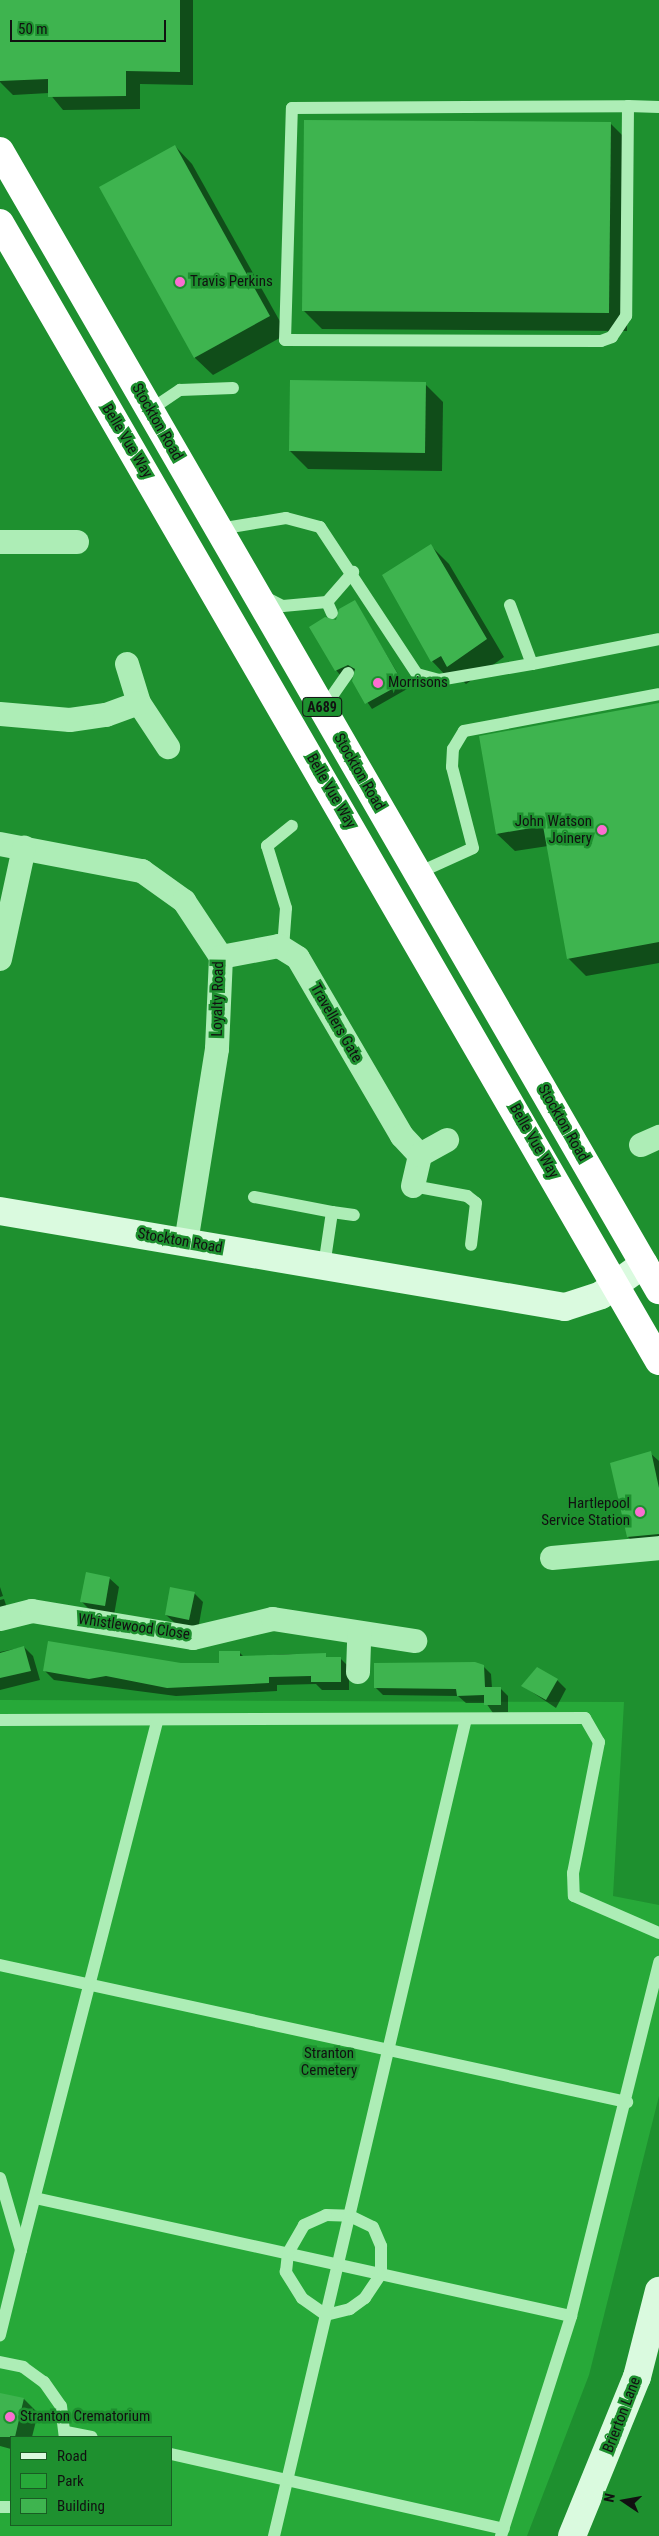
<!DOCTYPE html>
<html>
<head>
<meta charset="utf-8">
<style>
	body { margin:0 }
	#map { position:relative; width:659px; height:2536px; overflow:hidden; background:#1e902f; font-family:"Roboto Condensed",sans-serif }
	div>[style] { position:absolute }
	.green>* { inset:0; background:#27a939 }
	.shadow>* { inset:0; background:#0007 }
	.building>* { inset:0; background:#3eb44f }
	.lane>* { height:12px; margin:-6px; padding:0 6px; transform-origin:6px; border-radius:6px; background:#adedb6 }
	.street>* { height:24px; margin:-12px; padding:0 12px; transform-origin:12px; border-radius:12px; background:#adedb6 }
	.secondary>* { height:28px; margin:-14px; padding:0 14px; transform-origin:14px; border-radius:14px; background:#dafadf }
	.highway>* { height:28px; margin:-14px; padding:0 14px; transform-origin:14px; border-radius:14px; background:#fff }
	.dots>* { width:14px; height:14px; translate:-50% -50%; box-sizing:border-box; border:2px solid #1e902f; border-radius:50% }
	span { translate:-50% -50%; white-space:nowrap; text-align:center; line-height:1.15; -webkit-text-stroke:5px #1e902f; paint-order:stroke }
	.shield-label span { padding:1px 4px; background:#1e902f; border:1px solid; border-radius:4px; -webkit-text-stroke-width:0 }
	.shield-label { font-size:14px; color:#111; font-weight:700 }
	.poi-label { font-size:15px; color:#111 }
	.left { translate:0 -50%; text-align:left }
	.right { translate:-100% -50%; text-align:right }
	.street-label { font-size:15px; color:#111 }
	.park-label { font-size:15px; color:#111 }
	.legend { position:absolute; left:10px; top:2436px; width:162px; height:90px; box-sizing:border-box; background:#1e902f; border:1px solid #195d23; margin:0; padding:6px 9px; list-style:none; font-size:15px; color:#111 }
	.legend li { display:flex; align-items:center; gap:10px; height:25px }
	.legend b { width:25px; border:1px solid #195d23 }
	.north { position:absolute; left:599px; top:2476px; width:50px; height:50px; -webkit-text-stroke:4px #1e902f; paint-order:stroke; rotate:282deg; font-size:14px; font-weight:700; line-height:20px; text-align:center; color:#111 }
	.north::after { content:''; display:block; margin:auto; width:18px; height:22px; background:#111; clip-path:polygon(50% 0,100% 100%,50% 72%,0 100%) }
	.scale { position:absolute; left:10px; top:20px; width:156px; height:22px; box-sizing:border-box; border:2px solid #111; border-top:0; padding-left:6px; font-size:15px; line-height:18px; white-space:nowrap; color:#111; -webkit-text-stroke:4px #1e902f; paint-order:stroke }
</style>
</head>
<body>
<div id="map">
	<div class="green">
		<i style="clip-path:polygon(evenodd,0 1700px,624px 1702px,613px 1896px,659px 1905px,659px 2096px,589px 2375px,527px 2536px,0 2536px,0 1700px,11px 2437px,171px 2437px,171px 2525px,11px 2525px,11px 2437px)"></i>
	</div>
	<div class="shadow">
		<i style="clip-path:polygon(0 0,193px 0,193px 85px,140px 84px,140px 109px,63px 110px,49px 93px,13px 95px,0 82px)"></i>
		<i style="clip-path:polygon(610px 123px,628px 141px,627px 331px,322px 329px,304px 311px)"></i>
		<i style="clip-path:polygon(175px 146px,192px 164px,287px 334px,213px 375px,195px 358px)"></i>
		<i style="clip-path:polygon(425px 384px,443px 402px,442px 471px,308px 469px,290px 451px)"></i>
		<i style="clip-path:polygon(431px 546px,449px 564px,504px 657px,466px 684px,457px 675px,449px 679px,432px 661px)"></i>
		<i style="clip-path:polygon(355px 602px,407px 689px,372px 709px,353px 681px,356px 671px,341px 676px,336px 670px)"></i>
		<i style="clip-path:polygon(659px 705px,659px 963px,586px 976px,568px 958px,548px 846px,515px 851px,497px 834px)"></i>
		<i style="clip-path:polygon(650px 1453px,659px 1461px,659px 1549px,642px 1551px,628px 1537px)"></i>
		<i style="clip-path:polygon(109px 1578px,119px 1587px,114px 1615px,91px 1611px,81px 1601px)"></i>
		<i style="clip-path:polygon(0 1587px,3px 1596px,0 1597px)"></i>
		<i style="clip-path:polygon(194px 1593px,203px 1602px,198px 1629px,176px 1624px,166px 1615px)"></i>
		<i style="clip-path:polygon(4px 1599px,7px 1608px,0 1610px,0 1600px)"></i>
		<i style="clip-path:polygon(24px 1647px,33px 1656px,40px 1680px,0 1690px,0 1652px)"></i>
		<i style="clip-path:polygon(239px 1652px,244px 1657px,289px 1654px,340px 1658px,349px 1667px,349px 1690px,322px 1690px,316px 1684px,277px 1685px,277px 1691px,176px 1696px,54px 1680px,45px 1671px,220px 1664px)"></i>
		<i style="clip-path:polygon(483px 1666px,491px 1674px,492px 1688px,500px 1688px,508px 1696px,508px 1712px,493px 1713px,486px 1703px,466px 1703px,458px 1696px,383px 1695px,375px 1687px)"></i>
		<i style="clip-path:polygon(557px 1680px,566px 1689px,556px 1708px,523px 1686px)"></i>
		<i style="clip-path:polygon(0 2394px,24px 2399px,38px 2413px,32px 2437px,11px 2437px,11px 2449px,0 2446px)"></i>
	</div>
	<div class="building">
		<i style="clip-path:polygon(0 0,180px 0,180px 72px,126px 71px,126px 96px,48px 97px,48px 79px,0 81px)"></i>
		<i style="clip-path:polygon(304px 120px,611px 122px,609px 313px,302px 311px)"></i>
		<i style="clip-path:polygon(175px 145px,270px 316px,194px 358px,99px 187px)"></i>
		<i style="clip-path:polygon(290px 380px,426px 382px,425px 453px,289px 451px)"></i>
		<i style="clip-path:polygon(431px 544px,487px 639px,447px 667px,441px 656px,431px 662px,382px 575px)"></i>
		<i style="clip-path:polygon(355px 600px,403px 683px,365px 704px,352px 681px,355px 669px,348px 665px,335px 671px,309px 627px,325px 617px,336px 620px,339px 609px)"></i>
		<i style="clip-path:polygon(659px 703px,659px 942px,567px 959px,543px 826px,496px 834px,479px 736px)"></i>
		<i style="clip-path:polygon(651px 1451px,659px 1488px,659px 1534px,627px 1537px,610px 1463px)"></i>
		<i style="clip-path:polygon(86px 1572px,110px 1577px,105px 1606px,80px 1602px)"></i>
		<i style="clip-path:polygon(170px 1587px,195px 1592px,189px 1620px,165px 1615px)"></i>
		<i style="clip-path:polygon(48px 1641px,181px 1663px,219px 1663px,219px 1651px,240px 1651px,240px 1656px,326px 1653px,326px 1657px,341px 1657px,341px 1682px,311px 1682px,311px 1676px,269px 1677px,269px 1683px,167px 1688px,106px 1676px,89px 1679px,43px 1671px)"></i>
		<i style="clip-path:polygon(24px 1646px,31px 1671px,0 1678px,0 1653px)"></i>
		<i style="clip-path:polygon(475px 1662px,484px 1665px,485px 1687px,501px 1687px,501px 1705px,484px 1705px,484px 1695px,457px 1696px,456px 1689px,374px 1688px,374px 1663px)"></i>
		<i style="clip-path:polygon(537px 1667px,558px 1679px,546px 1700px,521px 1686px)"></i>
		<i style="clip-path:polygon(0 2393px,24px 2398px,15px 2437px,0 2437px)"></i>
	</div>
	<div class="lane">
		<i style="left:628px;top:106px;width:210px;rotate:90.5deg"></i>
		<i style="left:626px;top:316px;width:25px;rotate:124deg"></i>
		<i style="left:612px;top:337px;width:12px;rotate:160deg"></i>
		<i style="left:601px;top:341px;width:316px;rotate:-179.8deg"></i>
		<i style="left:285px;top:340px;width:232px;rotate:-88.3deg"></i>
		<i style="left:292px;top:108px;width:336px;rotate:-0.3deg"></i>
		<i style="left:628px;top:106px;width:31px;rotate:2deg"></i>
		<i style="left:150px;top:410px;width:36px;rotate:-34deg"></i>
		<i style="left:180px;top:390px;width:53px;rotate:-2.2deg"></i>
		<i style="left:219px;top:529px;width:68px;rotate:-9.3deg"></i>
		<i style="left:286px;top:518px;width:35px;rotate:15deg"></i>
		<i style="left:320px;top:527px;width:176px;rotate:56.6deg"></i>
		<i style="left:417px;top:674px;width:23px;rotate:15deg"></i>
		<i style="left:439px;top:680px;width:94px;rotate:-9.8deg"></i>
		<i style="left:263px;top:596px;width:22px;rotate:27deg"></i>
		<i style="left:283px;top:606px;width:44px;rotate:-5.2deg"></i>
		<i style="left:327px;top:602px;width:12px;rotate:66deg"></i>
		<i style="left:327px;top:602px;width:40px;rotate:-49deg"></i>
		<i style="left:510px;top:605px;width:63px;rotate:69.6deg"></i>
		<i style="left:532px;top:664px;width:129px;rotate:-11.1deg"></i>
		<i style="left:332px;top:714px;width:18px;rotate:-90deg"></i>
		<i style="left:332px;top:696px;width:28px;rotate:-55deg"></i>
		<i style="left:418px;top:873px;width:60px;rotate:-24.4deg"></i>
		<i style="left:473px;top:848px;width:84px;rotate:-104.5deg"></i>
		<i style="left:452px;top:767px;width:18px;rotate:-87deg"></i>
		<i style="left:453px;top:749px;width:21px;rotate:-59deg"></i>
		<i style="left:464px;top:731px;width:198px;rotate:-10.7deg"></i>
		<i style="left:283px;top:948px;width:40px;rotate:-85.7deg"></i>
		<i style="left:286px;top:908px;width:65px;rotate:-107deg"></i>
		<i style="left:267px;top:846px;width:32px;rotate:-39deg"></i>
		<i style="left:413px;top:1186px;width:55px;rotate:10.5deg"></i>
		<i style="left:467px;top:1196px;width:11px;rotate:38deg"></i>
		<i style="left:476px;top:1203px;width:42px;rotate:96.8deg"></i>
		<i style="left:254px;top:1197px;width:79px;rotate:10.9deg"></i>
		<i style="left:332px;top:1212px;width:55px;rotate:98.4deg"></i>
		<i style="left:332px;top:1212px;width:22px;rotate:8deg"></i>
		<i style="left:0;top:1720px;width:585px;rotate:-0.2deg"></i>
		<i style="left:585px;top:1718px;width:28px;rotate:60deg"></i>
		<i style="left:599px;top:1742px;width:134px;rotate:101.2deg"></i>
		<i style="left:573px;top:1873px;width:23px;rotate:88deg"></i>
		<i style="left:574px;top:1896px;width:93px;rotate:23.5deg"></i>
		<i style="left:0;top:1965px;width:642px;rotate:12.33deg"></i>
		<i style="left:0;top:2178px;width:75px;rotate:73.7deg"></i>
		<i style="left:21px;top:2250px;width:88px;rotate:103.9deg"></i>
		<i style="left:35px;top:2198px;width:549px;rotate:12.42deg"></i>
		<i style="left:326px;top:2215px;width:24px;rotate:2deg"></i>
		<i style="left:350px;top:2216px;width:25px;rotate:26deg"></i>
		<i style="left:373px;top:2227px;width:21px;rotate:67deg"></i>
		<i style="left:381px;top:2246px;width:28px;rotate:90deg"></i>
		<i style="left:381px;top:2274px;width:29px;rotate:124deg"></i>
		<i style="left:365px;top:2298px;width:19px;rotate:144deg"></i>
		<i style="left:350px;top:2309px;width:25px;rotate:166deg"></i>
		<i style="left:326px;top:2315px;width:29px;rotate:-145deg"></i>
		<i style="left:302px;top:2298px;width:31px;rotate:-122deg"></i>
		<i style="left:286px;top:2272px;width:19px;rotate:-84deg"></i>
		<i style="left:288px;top:2253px;width:32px;rotate:-60deg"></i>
		<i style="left:304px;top:2225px;width:24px;rotate:-24deg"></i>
		<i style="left:21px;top:2250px;width:545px;rotate:-75.56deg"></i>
		<i style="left:0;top:2362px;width:24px;rotate:12deg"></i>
		<i style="left:23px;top:2367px;width:26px;rotate:36deg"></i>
		<i style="left:44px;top:2382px;width:29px;rotate:55deg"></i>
		<i style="left:61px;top:2406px;width:31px;rotate:83deg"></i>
		<i style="left:66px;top:2432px;width:26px;rotate:11deg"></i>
		<i style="left:171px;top:2454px;width:341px;rotate:12.7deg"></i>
		<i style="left:0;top:2507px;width:11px"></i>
		<i style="left:274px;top:2536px;width:839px;rotate:-76.78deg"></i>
		<i style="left:501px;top:2536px;width:231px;rotate:-72.3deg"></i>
		<i style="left:571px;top:2316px;width:365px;rotate:-76deg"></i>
	</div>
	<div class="street">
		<i style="left:0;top:542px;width:77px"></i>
		<i style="left:127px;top:664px;width:41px;rotate:72.9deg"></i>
		<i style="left:139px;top:703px;width:53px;rotate:56.6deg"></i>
		<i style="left:0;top:714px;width:70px;rotate:4.9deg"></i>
		<i style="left:70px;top:720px;width:36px;rotate:-8deg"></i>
		<i style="left:106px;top:715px;width:35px;rotate:-20deg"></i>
		<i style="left:0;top:844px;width:145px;rotate:10.8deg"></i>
		<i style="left:142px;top:871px;width:52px;rotate:35.5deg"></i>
		<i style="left:184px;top:901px;width:67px;rotate:56.5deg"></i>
		<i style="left:221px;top:957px;width:92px;rotate:92.5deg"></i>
		<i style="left:217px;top:1049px;width:195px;rotate:99.1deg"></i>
		<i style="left:221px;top:957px;width:59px;rotate:-10.7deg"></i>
		<i style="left:279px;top:946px;width:22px;rotate:32deg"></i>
		<i style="left:298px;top:958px;width:206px;rotate:59.7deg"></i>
		<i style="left:402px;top:1136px;width:26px;rotate:47deg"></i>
		<i style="left:0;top:959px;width:114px;rotate:-77.8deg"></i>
		<i style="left:641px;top:1145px;width:20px;rotate:-24deg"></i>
		<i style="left:413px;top:1186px;width:32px;rotate:-77deg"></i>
		<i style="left:420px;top:1155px;width:31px;rotate:-29deg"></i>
		<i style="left:552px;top:1558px;width:107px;rotate:-5.3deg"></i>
		<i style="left:0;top:1619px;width:33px;rotate:-14deg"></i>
		<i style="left:32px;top:1611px;width:163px;rotate:9.5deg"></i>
		<i style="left:193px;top:1638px;width:82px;rotate:-13.4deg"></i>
		<i style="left:273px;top:1619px;width:144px;rotate:8.8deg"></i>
		<i style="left:358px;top:1672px;width:37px;rotate:-88deg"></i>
	</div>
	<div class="secondary">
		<i style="left:0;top:1211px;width:573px;rotate:9.64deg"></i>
		<i style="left:565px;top:1307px;width:38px;rotate:-18deg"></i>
		<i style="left:601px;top:1295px;width:53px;rotate:-35.8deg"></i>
		<i style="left:572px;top:2536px;width:172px;rotate:-67.8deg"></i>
		<i style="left:637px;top:2377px;width:89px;rotate:-75.7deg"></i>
	</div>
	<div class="highway">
		<i style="left:0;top:151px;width:1316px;rotate:59.95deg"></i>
		<i style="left:0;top:223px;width:1315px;rotate:59.93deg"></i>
	</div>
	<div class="dots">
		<i style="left:180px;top:282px;background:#fc6dd1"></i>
		<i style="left:378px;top:683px;background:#fc6dd1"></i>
		<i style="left:602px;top:830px;background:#fc6dd1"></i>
		<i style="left:640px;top:1512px;background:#fc6dd1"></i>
		<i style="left:10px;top:2417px;background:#fc6dd1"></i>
	</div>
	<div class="shield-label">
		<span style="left:322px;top:707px">A689</span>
	</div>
	<div class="poi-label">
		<span class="left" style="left:190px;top:282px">Travis Perkins</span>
		<span class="left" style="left:388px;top:683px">Morrisons</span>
		<span class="right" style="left:592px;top:830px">John Watson<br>Joinery</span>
		<span class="right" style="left:630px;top:1512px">Hartlepool<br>Service Station</span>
		<span class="left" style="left:20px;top:2417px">Stranton Crematorium</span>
	</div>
	<div class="street-label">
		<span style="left:157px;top:422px;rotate:60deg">Stockton Road</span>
		<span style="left:127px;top:441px;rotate:59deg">Belle Vue Way</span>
		<span style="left:359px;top:772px;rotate:60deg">Stockton Road</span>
		<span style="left:331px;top:791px;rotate:60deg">Belle Vue Way</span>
		<span style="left:218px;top:999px;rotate:-89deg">Loyalty Road</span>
		<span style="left:336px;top:1023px;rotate:60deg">Travellers Gate</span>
		<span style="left:563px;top:1123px;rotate:60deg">Stockton Road</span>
		<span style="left:534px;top:1141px;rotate:60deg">Belle Vue Way</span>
		<span style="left:180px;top:1241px;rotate:10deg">Stockton Road</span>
		<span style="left:134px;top:1627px;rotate:8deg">Whistlewood Close</span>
		<span style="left:622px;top:2415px;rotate:-69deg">Brierton Lane</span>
	</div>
	<div class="park-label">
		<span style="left:329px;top:2062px">Stranton<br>Cemetery</span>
	</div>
	<ul class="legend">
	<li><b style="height:6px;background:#dafadf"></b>Road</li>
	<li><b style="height:14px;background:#27a939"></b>Park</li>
	<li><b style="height:14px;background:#3eb44f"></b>Building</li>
	</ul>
	<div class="north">N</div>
	<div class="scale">50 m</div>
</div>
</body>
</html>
